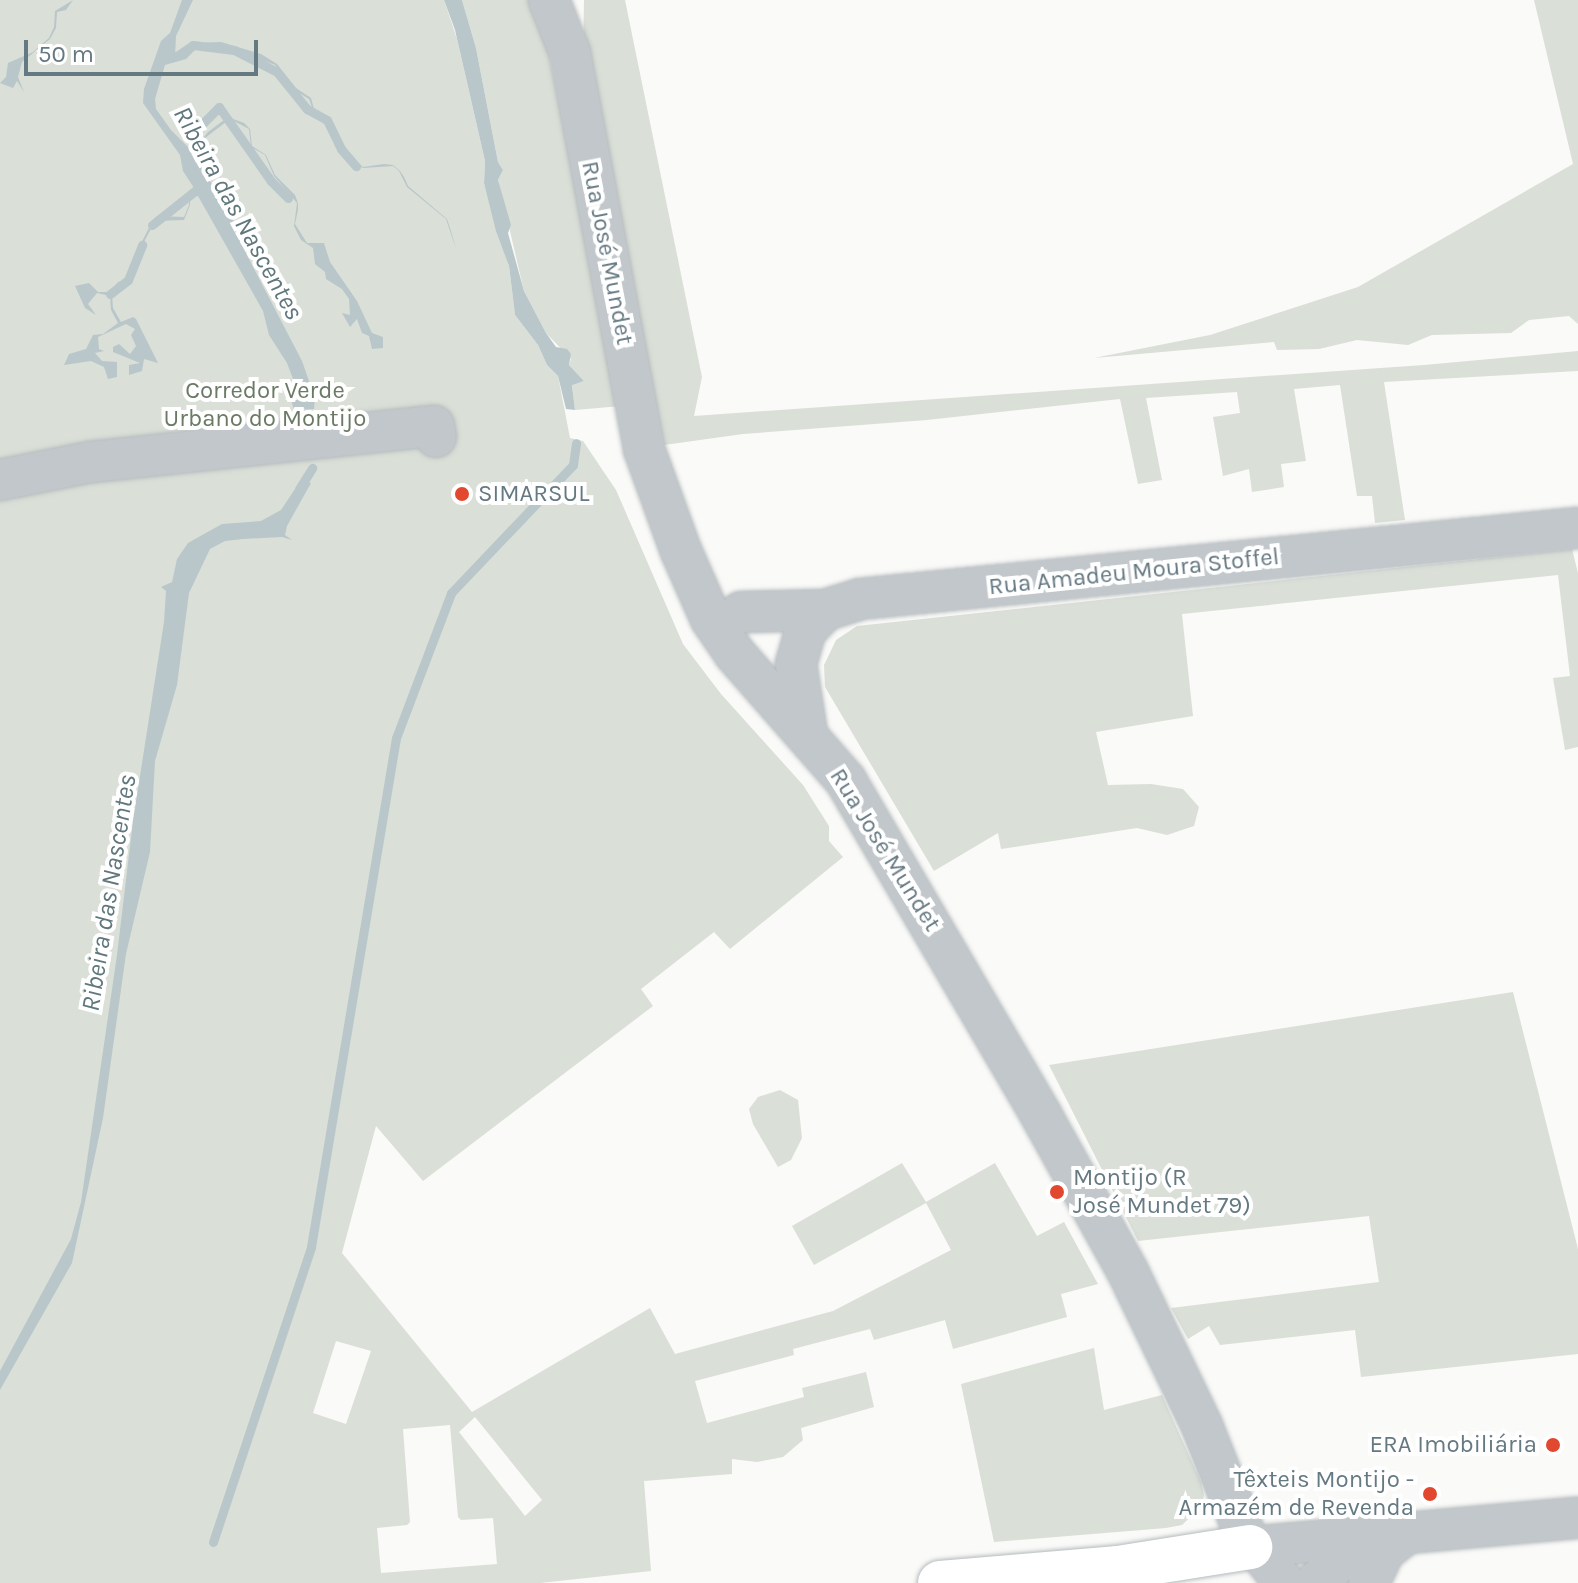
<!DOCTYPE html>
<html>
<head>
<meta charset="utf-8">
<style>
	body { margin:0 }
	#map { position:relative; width:1578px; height:1583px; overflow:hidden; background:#fafaf8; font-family:Karla,sans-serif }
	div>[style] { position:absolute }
	.green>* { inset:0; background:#dadfd7 }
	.water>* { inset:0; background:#b9c7ca }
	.stream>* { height:9px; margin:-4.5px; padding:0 4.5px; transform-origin:4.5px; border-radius:4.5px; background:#b9c7ca }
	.roads { filter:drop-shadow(0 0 2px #b5bbbe) drop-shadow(0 0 2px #b5bbbe) }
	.minor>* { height:40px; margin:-20px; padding:0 20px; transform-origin:20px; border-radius:20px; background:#c1c7ca }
	.major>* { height:44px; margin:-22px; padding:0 22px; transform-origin:22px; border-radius:22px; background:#fff }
	.dots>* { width:22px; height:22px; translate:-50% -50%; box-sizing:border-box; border:4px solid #fff; border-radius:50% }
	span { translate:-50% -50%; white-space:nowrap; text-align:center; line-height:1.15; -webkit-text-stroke:8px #fff; paint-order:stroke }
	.street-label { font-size:24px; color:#657982 }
	.park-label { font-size:24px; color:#6a7a64 }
	.poi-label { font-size:24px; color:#657982 }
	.left { translate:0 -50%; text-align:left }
	.right { translate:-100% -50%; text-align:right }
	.water-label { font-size:26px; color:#60777c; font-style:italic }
	.scale { position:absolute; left:24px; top:40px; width:234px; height:36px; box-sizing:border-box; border:4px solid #657982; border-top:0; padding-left:10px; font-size:24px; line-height:28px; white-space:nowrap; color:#657982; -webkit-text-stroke:6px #fff; paint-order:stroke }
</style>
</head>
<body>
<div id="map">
	<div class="green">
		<i style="clip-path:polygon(evenodd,0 0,444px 0,457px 39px,485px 161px,484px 183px,509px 266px,515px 315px,538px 345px,547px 365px,558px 376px,570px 438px,583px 441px,616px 490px,683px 644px,721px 694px,803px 785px,829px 826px,829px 841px,843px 857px,730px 949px,714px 932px,641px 989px,653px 1006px,423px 1181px,376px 1126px,342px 1253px,472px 1412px,650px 1308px,675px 1354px,833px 1311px,951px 1250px,926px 1203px,814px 1265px,792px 1226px,902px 1163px,926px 1202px,995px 1163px,1037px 1236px,1064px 1222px,1098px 1284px,1061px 1294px,1067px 1317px,953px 1349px,945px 1320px,874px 1340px,870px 1329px,793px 1349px,794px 1355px,695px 1381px,707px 1423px,804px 1397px,802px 1388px,866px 1372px,874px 1407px,801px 1428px,803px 1440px,783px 1457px,757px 1462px,732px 1459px,732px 1474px,644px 1481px,651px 1571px,540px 1583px,0 1583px,0 0,336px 1341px,371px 1351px,346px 1424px,313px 1413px,336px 1341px,0 0,475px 1417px,542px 1500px,525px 1516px,459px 1432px,475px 1417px,0 0,450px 1425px,458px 1517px,461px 1520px,493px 1518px,497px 1564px,381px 1573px,377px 1528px,407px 1525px,410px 1522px,403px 1429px,450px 1425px)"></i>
		<i style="clip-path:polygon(462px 0,529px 0,541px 16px,621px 406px,575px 410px,572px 384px,584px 381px,569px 365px,571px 359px,546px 333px,524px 291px,498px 180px,503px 170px,498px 162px,476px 48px)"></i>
		<i style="clip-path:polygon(584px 0,625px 0,702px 377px,694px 416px,1424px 365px,1578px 351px,1578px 371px,1384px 382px,1405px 520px,1375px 523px,1372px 496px,1357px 496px,1340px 385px,1294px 389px,1306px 461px,1281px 464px,1284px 487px,1252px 492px,1249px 469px,1223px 476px,1213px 417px,1240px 413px,1237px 392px,1146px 398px,1162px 480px,1138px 484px,1120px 399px,927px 420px,743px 434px,664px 445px,583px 55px)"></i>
		<i style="clip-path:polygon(1534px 0,1578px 0,1578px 324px,1569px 316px,1529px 320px,1511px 333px,1432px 335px,1408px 345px,1357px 340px,1319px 349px,1277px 350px,1274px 342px,1094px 358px,1210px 335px,1358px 287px,1573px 164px)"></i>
		<i style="clip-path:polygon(1572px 549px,1578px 573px,1578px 747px,1565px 750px,1553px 678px,1570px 676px,1558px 575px,1182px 614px,1193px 716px,1096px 732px,1108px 785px,1151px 784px,1183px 789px,1199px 807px,1194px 826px,1167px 835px,1137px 828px,1001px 849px,998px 833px,934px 871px,825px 687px,824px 665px,836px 640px,857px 626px)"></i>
		<i style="clip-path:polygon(1513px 992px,1578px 1249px,1578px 1354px,1361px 1377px,1355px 1330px,1220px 1345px,1209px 1326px,1188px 1339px,1171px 1308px,1379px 1282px,1369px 1216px,1138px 1241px,1049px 1065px)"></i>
		<i style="clip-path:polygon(780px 1090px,798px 1100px,802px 1138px,791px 1160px,778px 1167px,753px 1124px,749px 1109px,758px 1097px)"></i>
		<i style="clip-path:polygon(1094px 1348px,1104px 1410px,1162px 1395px,1201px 1482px,1204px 1495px,1202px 1506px,1182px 1525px,1166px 1528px,994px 1542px,961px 1384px)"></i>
	</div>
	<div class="water">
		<i style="clip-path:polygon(73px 0,66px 10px,57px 12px,56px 28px,50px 39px,22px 62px,18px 77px,24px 92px,17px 81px,13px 88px,0 83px,6px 77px,8px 63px,33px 52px,49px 38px,54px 27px,55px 11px)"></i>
		<i style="clip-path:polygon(182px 0,193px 0,176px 36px,175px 57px,188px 54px,195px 43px,221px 42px,261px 54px,277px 64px,296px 88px,311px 98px,314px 109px,326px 115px,334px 126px,339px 139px,357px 162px,363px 167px,384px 164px,393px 165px,400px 171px,404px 177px,408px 186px,447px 219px,451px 231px,456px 249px,446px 219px,407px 187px,399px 171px,393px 166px,363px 168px,357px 164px,338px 139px,333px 126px,313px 110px,309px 99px,296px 91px,275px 65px,222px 45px,199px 46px,186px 59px,165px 65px,155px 99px,156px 109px,171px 130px,192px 151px,208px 132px,228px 117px,244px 123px,250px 129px,252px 146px,266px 155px,275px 175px,295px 195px,298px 203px,298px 210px,295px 224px,307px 243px,324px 243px,330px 262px,357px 301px,372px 333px,383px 337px,383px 348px,372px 349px,369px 336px,362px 333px,357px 319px,350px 327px,342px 313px,350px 315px,349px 299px,342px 289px,326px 279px,325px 272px,315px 264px,313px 248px,301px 240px,294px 226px,297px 203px,274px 176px,265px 155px,251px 147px,249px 129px,230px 119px,205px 138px,194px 154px,235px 223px,236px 234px,302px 361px,315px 398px,314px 409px,294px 410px,290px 396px,293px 379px,287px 363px,269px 335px,263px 311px,198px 196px,190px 198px,190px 205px,184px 220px,155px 221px,134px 261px,131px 277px,129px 281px,119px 284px,112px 295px,113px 308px,121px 322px,133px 317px,136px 319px,158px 363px,144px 359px,142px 371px,129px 375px,129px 365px,140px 363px,113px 352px,113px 347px,119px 344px,130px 354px,136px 346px,131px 335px,135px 329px,126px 324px,98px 337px,99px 349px,104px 351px,95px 353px,102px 361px,117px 362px,117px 377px,108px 379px,104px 367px,91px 361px,64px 365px,69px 354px,86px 349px,93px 335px,103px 334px,118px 323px,111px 310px,110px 296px,97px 293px,88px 304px,96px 315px,85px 308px,75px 286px,89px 283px,98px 292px,110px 292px,118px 282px,128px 280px,133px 259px,153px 220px,157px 216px,184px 217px,189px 205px,188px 196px,194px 188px,183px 171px,180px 155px,143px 103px,144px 89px,161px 41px,170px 33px)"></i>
		<i style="clip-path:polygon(444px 0,462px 0,476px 48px,498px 162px,503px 170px,498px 180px,511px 225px,508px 233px,524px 291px,546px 333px,556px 347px,567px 349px,571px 354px,569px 365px,584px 381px,572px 385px,575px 410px,566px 409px,558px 376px,547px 365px,538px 345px,515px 315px,509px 266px,496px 231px,484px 183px,485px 161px,455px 30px)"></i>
		<i style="clip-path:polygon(301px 480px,311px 483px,287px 526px,285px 535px,292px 540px,282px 537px,243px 539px,225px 541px,210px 549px,189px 593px,177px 685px,155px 761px,150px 852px,126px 954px,103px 1118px,72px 1263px,0 1390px,0 1371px,71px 1239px,81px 1202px,117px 955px,133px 821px,164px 622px,166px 591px,161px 587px,172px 582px,177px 559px,188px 543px,222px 524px,261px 521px,281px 510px)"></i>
	</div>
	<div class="stream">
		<i style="left:165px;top:57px;width:12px;rotate:-5deg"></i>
		<i style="left:177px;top:56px;width:19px;rotate:-35deg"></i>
		<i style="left:193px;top:45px;width:41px;rotate:7deg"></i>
		<i style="left:234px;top:50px;width:48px;rotate:27.1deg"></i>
		<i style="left:277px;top:72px;width:48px;rotate:51deg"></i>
		<i style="left:307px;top:109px;width:23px;rotate:29deg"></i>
		<i style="left:327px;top:120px;width:32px;rotate:64deg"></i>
		<i style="left:341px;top:149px;width:23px;rotate:49deg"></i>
		<i style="left:186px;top:158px;width:5px;rotate:-22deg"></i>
		<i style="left:191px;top:156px;width:16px;rotate:-83deg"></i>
		<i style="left:193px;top:140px;width:18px;rotate:-61deg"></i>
		<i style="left:202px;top:124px;width:24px;rotate:-45deg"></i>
		<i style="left:219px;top:107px;width:90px;rotate:54.9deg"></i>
		<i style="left:271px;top:181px;width:24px;rotate:45deg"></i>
		<i style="left:152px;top:225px;width:56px;rotate:-38.5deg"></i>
		<i style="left:110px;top:294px;width:23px;rotate:-38deg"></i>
		<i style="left:128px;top:280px;width:38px;rotate:-68deg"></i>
		<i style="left:299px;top:489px;width:25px;rotate:-58deg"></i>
		<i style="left:213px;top:1542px;width:311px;rotate:-71.6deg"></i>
		<i style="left:311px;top:1247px;width:516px;rotate:-80.52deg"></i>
		<i style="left:396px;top:738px;width:155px;rotate:-69.2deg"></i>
		<i style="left:451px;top:593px;width:177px;rotate:-46.4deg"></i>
		<i style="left:573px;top:465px;width:22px;rotate:-82deg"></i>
	</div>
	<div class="roads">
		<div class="minor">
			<i style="left:549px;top:0;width:57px;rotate:68.4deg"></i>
			<i style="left:570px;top:53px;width:403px;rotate:79.4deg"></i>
			<i style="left:644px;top:449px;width:109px;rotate:70.1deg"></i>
			<i style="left:681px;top:551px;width:74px;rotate:66.2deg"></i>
			<i style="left:711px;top:619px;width:42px;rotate:55.6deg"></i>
			<i style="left:735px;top:654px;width:169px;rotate:48.8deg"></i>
			<i style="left:846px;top:781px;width:387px;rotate:59.7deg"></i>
			<i style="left:1041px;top:1115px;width:179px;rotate:61deg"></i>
			<i style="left:1128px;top:1272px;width:171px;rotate:64.3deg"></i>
			<i style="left:1202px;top:1426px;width:130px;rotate:68.4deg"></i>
			<i style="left:0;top:480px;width:93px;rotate:-11.2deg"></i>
			<i style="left:91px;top:462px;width:345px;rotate:-6deg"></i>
			<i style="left:434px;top:426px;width:11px;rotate:80deg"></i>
			<i style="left:741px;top:612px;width:84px;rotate:-1.4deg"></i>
			<i style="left:807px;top:734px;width:71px;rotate:-98.9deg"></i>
			<i style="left:796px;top:664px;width:35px;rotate:-74deg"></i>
			<i style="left:806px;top:630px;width:28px;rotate:-46deg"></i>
			<i style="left:825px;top:610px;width:37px;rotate:-17deg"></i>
			<i style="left:860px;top:599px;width:722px;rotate:-5.65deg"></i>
			<i style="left:1250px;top:1547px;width:329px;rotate:-5.1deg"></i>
			<i style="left:1250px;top:1547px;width:16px;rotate:35deg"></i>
			<i style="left:1263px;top:1556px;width:34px;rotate:52deg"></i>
			<i style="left:1315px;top:1583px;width:44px;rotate:-41.3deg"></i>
			<i style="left:1348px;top:1554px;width:31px;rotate:-31deg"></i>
			<i style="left:1369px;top:1583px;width:35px;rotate:-65deg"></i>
			<i style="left:1384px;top:1551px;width:31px;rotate:-38deg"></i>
		</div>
		<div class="major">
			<i style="left:940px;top:1583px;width:179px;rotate:-4.8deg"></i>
			<i style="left:1118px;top:1568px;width:134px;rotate:-9deg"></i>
		</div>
	</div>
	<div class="dots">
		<i style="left:462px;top:494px;background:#e24830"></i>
		<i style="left:1057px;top:1192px;background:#e24830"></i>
		<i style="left:1553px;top:1445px;background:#e24830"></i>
		<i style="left:1430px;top:1494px;background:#e24830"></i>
	</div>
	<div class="street-label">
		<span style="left:607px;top:253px;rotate:79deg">Rua José Mundet</span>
		<span style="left:1134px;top:572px;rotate:-6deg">Rua Amadeu Moura Stoffel</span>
		<span style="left:885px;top:850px;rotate:58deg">Rua José Mundet</span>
	</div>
	<div class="park-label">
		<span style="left:265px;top:405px">Corredor Verde<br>Urbano do Montijo</span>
	</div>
	<div class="poi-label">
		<span class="left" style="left:478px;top:494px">SIMARSUL</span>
		<span class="left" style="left:1073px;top:1192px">Montijo (R<br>José Mundet 79)</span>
		<span class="right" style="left:1537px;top:1445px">ERA Imobiliária</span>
		<span class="right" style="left:1414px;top:1494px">Têxteis Montijo -<br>Armazém de Revenda</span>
	</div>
	<div class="water-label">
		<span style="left:238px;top:213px;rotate:61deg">Ribeira das Nascentes</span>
		<span style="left:109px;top:893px;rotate:-81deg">Ribeira das Nascentes</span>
	</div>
	<div class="scale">50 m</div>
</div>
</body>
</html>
